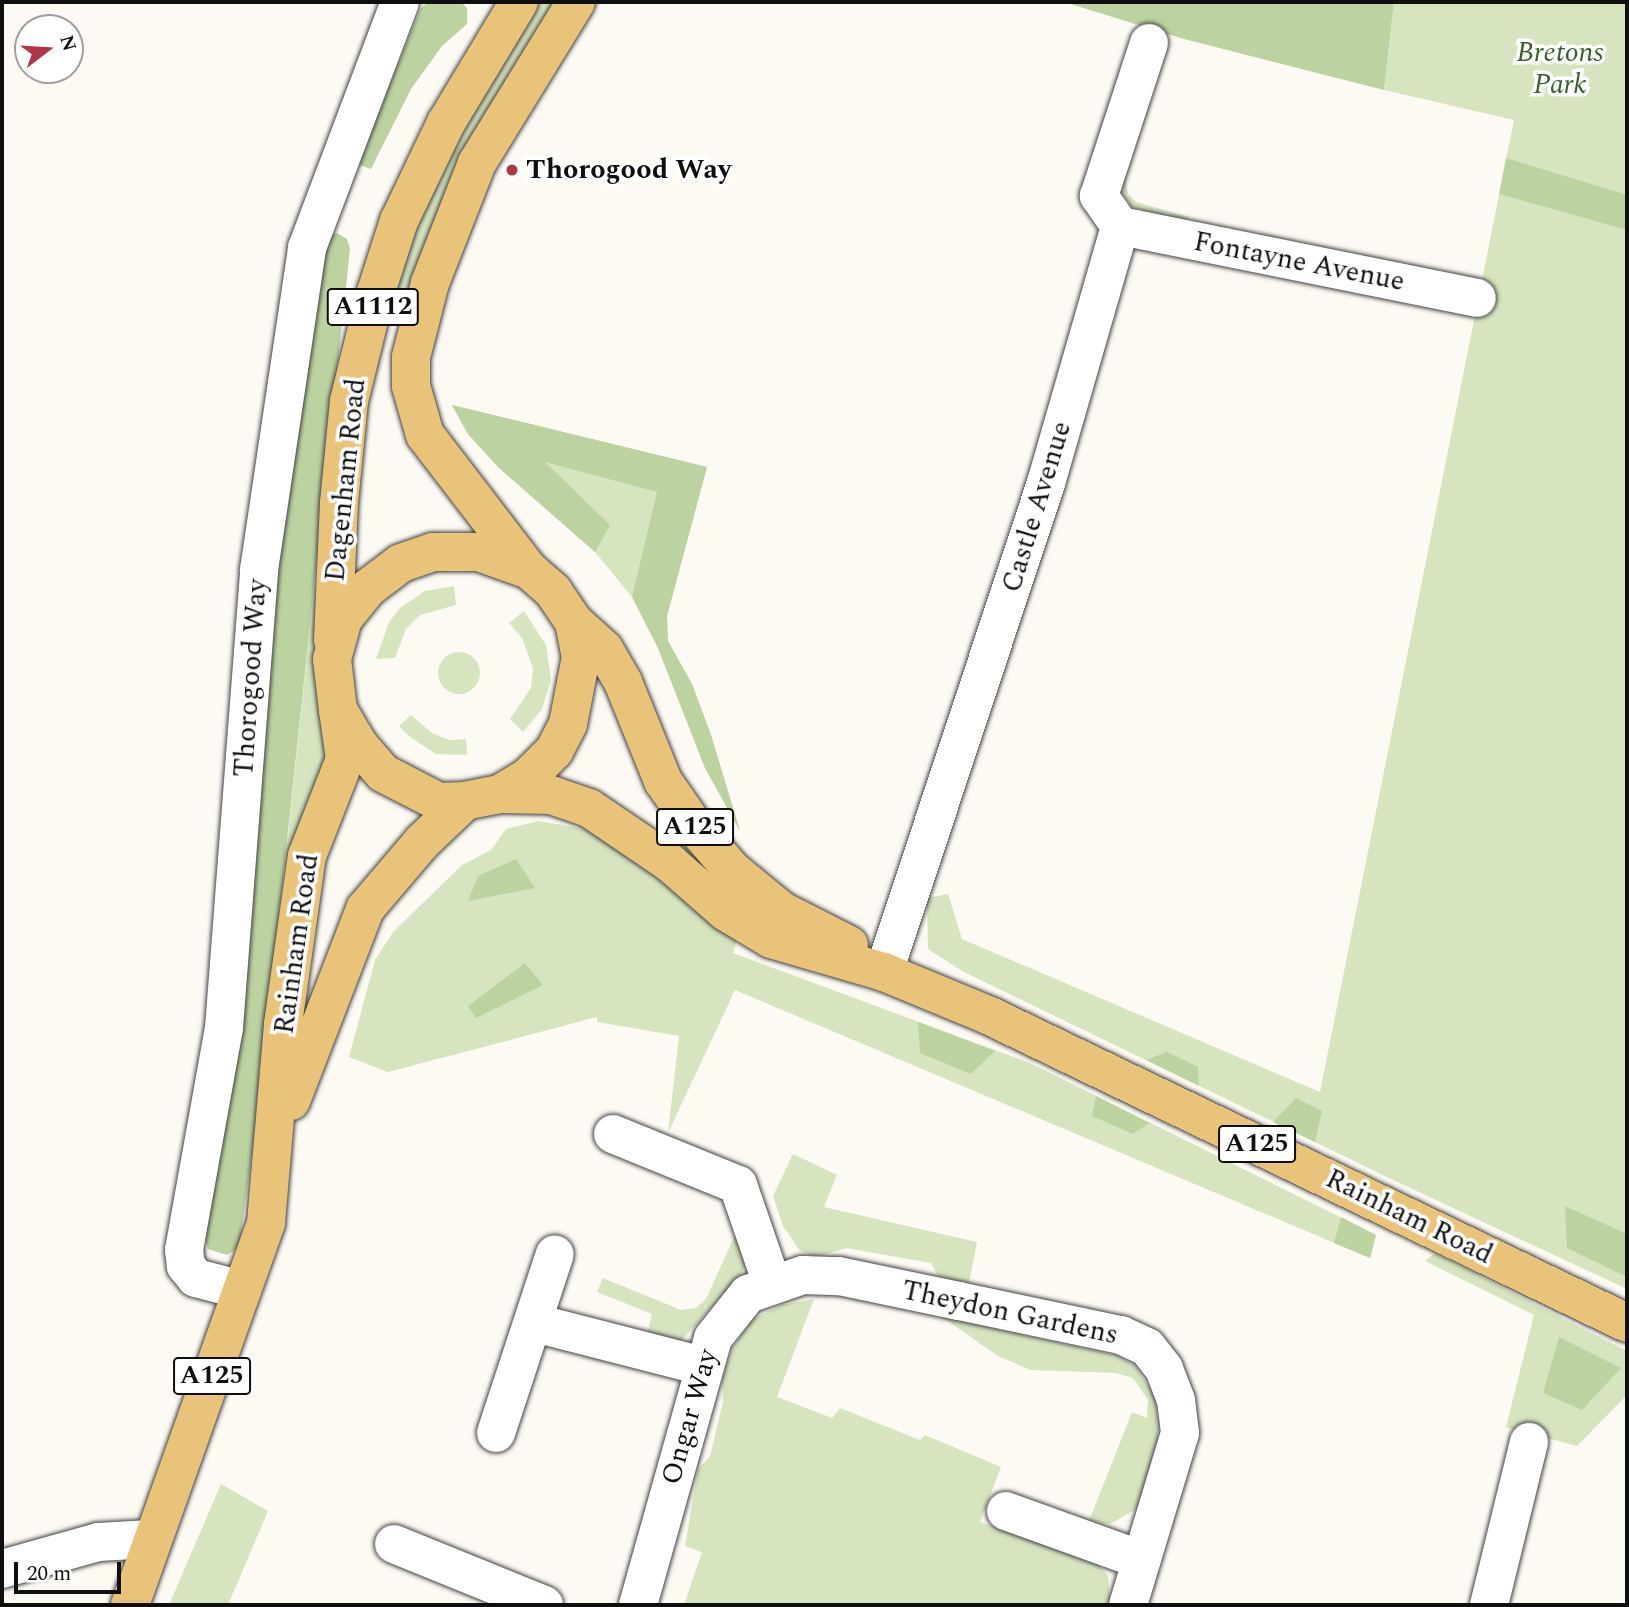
<!DOCTYPE html>
<html>
<head>
<meta charset="utf-8">
<style>
	body { margin:0 }
	#map { position:relative; width:1629px; height:1607px; overflow:hidden; background:#fdfaf3; font-family:Spectral,serif }
	div>[style] { position:absolute }
	.green>* { inset:0; background:#d6e5c0 }
	.round { border-radius:50% }
	.forest>* { inset:0; background:#bcd3a1 }
	.roads { filter:drop-shadow(0 0 2px #424242) drop-shadow(0 0 2px #424242) }
	.minor>* { height:38px; margin:-19px; padding:0 19px; transform-origin:19px; border-radius:19px; background:#fff }
	.major>* { height:38px; margin:-19px; padding:0 19px; transform-origin:19px; border-radius:19px; background:#e8c379 }
	.dots>* { width:19px; height:19px; translate:-50% -50%; box-sizing:border-box; border:4px solid #fff; border-radius:50% }
	span { translate:-50% -50%; white-space:nowrap; text-align:center; line-height:1.15; -webkit-text-stroke:7px #fff; paint-order:stroke }
	.shield-label span { padding:2px 5px; background:#fff; border:2px solid; border-radius:5px; -webkit-text-stroke-width:0 }
	.shield-label { font-size:26px; color:#0f0f0f; font-weight:700 }
	.park-label { font-size:28px; color:#376027; font-style:italic }
	.poi-label { font-size:28px; color:#0f0f0f; font-weight:700 }
	.left { translate:0 -50%; text-align:left }
	.street-label { font-size:28px; color:#0f0f0f }
	.frame { position:absolute; inset:0; border:4px solid #0f0f0f; pointer-events:none }
	.north { position:absolute; left:14px; top:14px; width:70px; height:70px; box-sizing:border-box; background:#fff; border:2px solid #9f9f9f; border-radius:50%; rotate:73deg; font-size:19px; font-weight:700; line-height:28px; text-align:center; color:#0f0f0f }
	.north::after { content:''; display:block; margin:auto; width:24px; height:32px; background:#af3847; clip-path:polygon(50% 0,100% 100%,50% 72%,0 100%) }
	.scale { position:absolute; left:14px; top:1562px; width:107px; height:32px; box-sizing:border-box; border:4px solid #0f0f0f; border-top:0; padding-left:9px; font-size:21px; line-height:24px; white-space:nowrap; color:#0f0f0f; -webkit-text-stroke:5px #fff; paint-order:stroke }
</style>
</head>
<body>
<div id="map">
	<div class="green">
		<i style="clip-path:polygon(535px 2px,559px 2px,400px 327px,385px 323px,410px 239px,451px 143px)"></i>
		<i style="clip-path:polygon(1394px 2px,1627px 2px,1627px 1289px,1393px 1180px,962px 971px,928px 949px,927px 898px,948px 894px,962px 939px,1320px 1092px,1514px 120px,1384px 90px)"></i>
		<i style="clip-path:polygon(1124px 170px,1128px 194px,1136px 202px,1189px 217px,1187px 223px,1132px 207px,1119px 187px)"></i>
		<i style="clip-path:polygon(452px 405px,707px 467px,667px 616px,668px 641px,692px 684px,711px 735px,740px 831px,705px 768px,658px 648px,632px 597px,595px 552px,498px 467px,468px 434px)"></i>
		<i style="clip-path:polygon(315px 580px,325px 699px,334px 744px,283px 883px)"></i>
		<i style="clip-path:polygon(454px 586px,456px 605px,420px 615px,406px 629px,395px 658px,376px 659px,389px 622px,400px 608px,425px 591px)"></i>
		<i style="clip-path:polygon(524px 611px,546px 645px,551px 680px,542px 709px,523px 732px,510px 719px,531px 688px,533px 668px,522px 638px,509px 623px)"></i>
		<i class="round" style="left:438px;top:652px;width:42px;height:42px"></i>
		<i style="clip-path:polygon(411px 715px,432px 733px,450px 740px,466px 739px,467px 755px,436px 754px,410px 737px,399px 726px)"></i>
		<i style="clip-path:polygon(538px 821px,597px 831px,737px 940px,733px 953px,1030px 1063px,1376px 1235px,1370px 1258px,735px 990px,668px 1133px,679px 1036px,597px 1022px,597px 1017px,388px 1072px,349px 1057px,375px 960px,393px 932px,462px 865px,491px 850px,506px 829px)"></i>
		<i style="clip-path:polygon(793px 1154px,837px 1175px,824px 1207px,977px 1242px,969px 1283px,938px 1276px,931px 1263px,846px 1248px,817px 1257px,800px 1251px,783px 1226px,773px 1196px)"></i>
		<i style="clip-path:polygon(740px 1224px,748px 1262px,739px 1277px,678px 1344px,645px 1343px,652px 1314px,597px 1292px,603px 1278px,681px 1310px,696px 1308px,706px 1299px)"></i>
		<i style="clip-path:polygon(1435px 1253px,1627px 1351px,1627px 1395px,1577px 1446px,1506px 1427px,1534px 1315px,1425px 1261px)"></i>
		<i style="clip-path:polygon(814px 1299px,777px 1397px,832px 1418px,840px 1408px,920px 1440px,925px 1435px,1001px 1467px,980px 1522px,1094px 1560px,1108px 1576px,1111px 1605px,684px 1605px,702px 1552px,685px 1546px,698px 1470px,710px 1456px,723px 1402px,722px 1377px,733px 1348px,751px 1320px,781px 1305px)"></i>
		<i style="clip-path:polygon(942px 1317px,1118px 1356px,1135px 1366px,1155px 1396px,1158px 1426px,1158px 1454px,1141px 1502px,1133px 1511px,1110px 1524px,1089px 1521px,1132px 1412px,1147px 1418px,1148px 1400px,1133px 1378px,1116px 1373px,1031px 1370px,998px 1356px)"></i>
		<i style="clip-path:polygon(221px 1484px,268px 1511px,228px 1605px,169px 1605px)"></i>
	</div>
	<div class="forest">
		<i style="clip-path:polygon(429px 2px,461px 2px,467px 8px,467px 24px,442px 46px,411px 89px,371px 169px,357px 164px,421px 8px)"></i>
		<i style="clip-path:polygon(1064px 2px,1394px 2px,1384px 90px,1184px 39px)"></i>
		<i style="clip-path:polygon(1506px 158px,1627px 195px,1627px 230px,1499px 194px)"></i>
		<i style="clip-path:polygon(337px 233px,347px 239px,350px 249px,259px 1104px,239px 1247px,227px 1255px,208px 1249px,204px 1234px,275px 551px,327px 236px)"></i>
		<i style="clip-path:polygon(452px 405px,707px 467px,667px 616px,668px 641px,692px 684px,711px 735px,740px 831px,705px 768px,658px 648px,632px 597px,657px 492px,545px 462px,610px 525px,595px 552px,498px 467px,468px 434px)"></i>
		<i style="clip-path:polygon(516px 859px,535px 888px,468px 901px,478px 876px)"></i>
		<i style="clip-path:polygon(525px 963px,543px 985px,476px 1018px,468px 1006px)"></i>
		<i style="clip-path:polygon(918px 1022px,995px 1051px,971px 1074px,920px 1053px)"></i>
		<i style="clip-path:polygon(1167px 1052px,1198px 1067px,1199px 1086px,1146px 1060px)"></i>
		<i style="clip-path:polygon(1096px 1096px,1149px 1123px,1133px 1134px,1092px 1116px)"></i>
		<i style="clip-path:polygon(1296px 1098px,1322px 1111px,1315px 1142px,1273px 1122px)"></i>
		<i style="clip-path:polygon(1565px 1206px,1627px 1234px,1627px 1277px,1567px 1248px)"></i>
		<i style="clip-path:polygon(1341px 1217px,1376px 1235px,1370px 1258px,1334px 1243px)"></i>
		<i style="clip-path:polygon(1559px 1337px,1621px 1368px,1582px 1410px,1543px 1393px)"></i>
	</div>
	<div class="roads">
		<div class="minor">
			<i style="left:1120px;top:226px;width:364px;rotate:11.4deg"></i>
			<i style="left:884px;top:972px;width:515px;rotate:-71.67deg"></i>
			<i style="left:1046px;top:483px;width:267px;rotate:-73.9deg"></i>
			<i style="left:1120px;top:226px;width:37px;rotate:-125deg"></i>
			<i style="left:1099px;top:196px;width:161px;rotate:-71.9deg"></i>
			<i style="left:613px;top:1134px;width:135px;rotate:22.2deg"></i>
			<i style="left:738px;top:1185px;width:105px;rotate:71deg"></i>
			<i style="left:242px;top:1290px;width:48px;rotate:-165.4deg"></i>
			<i style="left:196px;top:1278px;width:16px;rotate:-130deg"></i>
			<i style="left:186px;top:1266px;width:16px;rotate:-97deg"></i>
			<i style="left:184px;top:1250px;width:226px;rotate:-79.8deg"></i>
			<i style="left:224px;top:1028px;width:459px;rotate:-85.6deg"></i>
			<i style="left:259px;top:570px;width:326px;rotate:-81.5deg"></i>
			<i style="left:307px;top:248px;width:263px;rotate:-69.3deg"></i>
			<i style="left:535px;top:1323px;width:172px;rotate:14.4deg"></i>
			<i style="left:496px;top:1433px;width:188px;rotate:-71.8deg"></i>
			<i style="left:1006px;top:1511px;width:144px;rotate:19.9deg"></i>
			<i style="left:394px;top:1544px;width:162px;rotate:22.1deg"></i>
			<i style="left:2px;top:1569px;width:100px;rotate:-15.7deg"></i>
			<i style="left:98px;top:1542px;width:53px;rotate:-3.2deg"></i>
			<i style="left:638px;top:1605px;width:277px;rotate:-74.3deg"></i>
			<i style="left:713px;top:1338px;width:56px;rotate:-51.5deg"></i>
			<i style="left:748px;top:1294px;width:58px;rotate:-19.1deg"></i>
			<i style="left:803px;top:1275px;width:36px;rotate:2deg"></i>
			<i style="left:839px;top:1276px;width:123px;rotate:11.8deg"></i>
			<i style="left:959px;top:1301px;width:166px;rotate:11.9deg"></i>
			<i style="left:1121px;top:1335px;width:29px;rotate:25deg"></i>
			<i style="left:1147px;top:1347px;width:28px;rotate:52deg"></i>
			<i style="left:1164px;top:1369px;width:33px;rotate:69deg"></i>
			<i style="left:1176px;top:1400px;width:33px;rotate:83deg"></i>
			<i style="left:1180px;top:1433px;width:180px;rotate:106.8deg"></i>
			<i style="left:1489px;top:1605px;width:168px;rotate:-76.2deg"></i>
		</div>
		<div class="major">
			<i style="left:433px;top:552px;width:46px"></i>
			<i style="left:479px;top:552px;width:53px;rotate:19.8deg"></i>
			<i style="left:529px;top:570px;width:32px;rotate:41deg"></i>
			<i style="left:553px;top:591px;width:37px;rotate:56deg"></i>
			<i style="left:574px;top:622px;width:36px;rotate:79deg"></i>
			<i style="left:581px;top:657px;width:68px;rotate:101deg"></i>
			<i style="left:568px;top:724px;width:30px;rotate:117deg"></i>
			<i style="left:554px;top:751px;width:37px;rotate:135deg"></i>
			<i style="left:528px;top:777px;width:33px;rotate:149deg"></i>
			<i style="left:500px;top:794px;width:36px;rotate:169deg"></i>
			<i style="left:465px;top:801px;width:26px;rotate:178deg"></i>
			<i style="left:439px;top:802px;width:63px;rotate:-152.6deg"></i>
			<i style="left:383px;top:773px;width:35px;rotate:-131deg"></i>
			<i style="left:360px;top:747px;width:43px;rotate:-120.7deg"></i>
			<i style="left:338px;top:710px;width:51px;rotate:-96.7deg"></i>
			<i style="left:332px;top:659px;width:41px;rotate:-74.6deg"></i>
			<i style="left:343px;top:619px;width:40px;rotate:-51deg"></i>
			<i style="left:368px;top:588px;width:41px;rotate:-37.1deg"></i>
			<i style="left:401px;top:563px;width:34px;rotate:-19deg"></i>
			<i style="left:528px;top:569px;width:169px;rotate:-127.5deg"></i>
			<i style="left:425px;top:435px;width:51px;rotate:-105.9deg"></i>
			<i style="left:411px;top:386px;width:29px;rotate:-90deg"></i>
			<i style="left:411px;top:357px;width:76px;rotate:-75.6deg"></i>
			<i style="left:430px;top:283px;width:129px;rotate:-68.6deg"></i>
			<i style="left:477px;top:163px;width:189px;rotate:-58.4deg"></i>
			<i style="left:574px;top:622px;width:40px;rotate:42deg"></i>
			<i style="left:604px;top:649px;width:38px;rotate:60deg"></i>
			<i style="left:623px;top:682px;width:107px;rotate:68deg"></i>
			<i style="left:663px;top:781px;width:56px;rotate:55.2deg"></i>
			<i style="left:695px;top:827px;width:57px;rotate:49.3deg"></i>
			<i style="left:732px;top:870px;width:65px;rotate:39.4deg"></i>
			<i style="left:782px;top:911px;width:75px;rotate:26.9deg"></i>
			<i style="left:333px;top:640px;width:137px;rotate:-87.5deg"></i>
			<i style="left:339px;top:503px;width:102px;rotate:-84.4deg"></i>
			<i style="left:349px;top:401px;width:112px;rotate:-76.1deg"></i>
			<i style="left:376px;top:292px;width:75px;rotate:-72.1deg"></i>
			<i style="left:399px;top:221px;width:109px;rotate:-64.4deg"></i>
			<i style="left:446px;top:123px;width:141px;rotate:-58.9deg"></i>
			<i style="left:500px;top:794px;width:51px;rotate:1.1deg"></i>
			<i style="left:551px;top:795px;width:40px;rotate:18.9deg"></i>
			<i style="left:589px;top:808px;width:98px;rotate:34.2deg"></i>
			<i style="left:670px;top:863px;width:74px;rotate:41.2deg"></i>
			<i style="left:726px;top:912px;width:52px;rotate:31deg"></i>
			<i style="left:771px;top:939px;width:118px;rotate:16.3deg"></i>
			<i style="left:884px;top:972px;width:115px;rotate:22.5deg"></i>
			<i style="left:990px;top:1016px;width:707px;rotate:25.73deg"></i>
			<i style="left:291px;top:1101px;width:206px;rotate:-68.9deg"></i>
			<i style="left:365px;top:909px;width:88px;rotate:-49.6deg"></i>
			<i style="left:422px;top:842px;width:59px;rotate:-43.6deg"></i>
			<i style="left:130px;top:1605px;width:405px;rotate:-70.4deg"></i>
			<i style="left:266px;top:1223px;width:200px;rotate:-85.1deg"></i>
			<i style="left:283px;top:1024px;width:170px;rotate:-81.9deg"></i>
			<i style="left:307px;top:856px;width:104px;rotate:-68.6deg"></i>
			<i style="left:345px;top:759px;width:49px;rotate:-98.1deg"></i>
		</div>
	</div>
	<div class="dots">
		<i style="left:512px;top:170px;background:#af3847"></i>
	</div>
	<div class="shield-label">
		<span style="left:373px;top:307px">A1112</span>
		<span style="left:695px;top:827px">A125</span>
		<span style="left:1257px;top:1144px">A125</span>
		<span style="left:212px;top:1376px">A125</span>
	</div>
	<div class="park-label">
		<span style="left:1560px;top:69px">Bretons<br>Park</span>
	</div>
	<div class="poi-label">
		<span class="left" style="left:526px;top:170px">Thorogood Way</span>
	</div>
	<div class="street-label">
		<span style="left:1299px;top:262px;rotate:11deg">Fontayne Avenue</span>
		<span style="left:346px;top:480px;rotate:-84deg">Dagenham Road</span>
		<span style="left:1037px;top:507px;rotate:-73deg">Castle Avenue</span>
		<span style="left:251px;top:678px;rotate:-86deg">Thorogood Way</span>
		<span style="left:297px;top:944px;rotate:-82deg">Rainham Road</span>
		<span style="left:1409px;top:1217px;rotate:26deg">Rainham Road</span>
		<span style="left:1010px;top:1313px;rotate:12deg">Theydon Gardens</span>
		<span style="left:690px;top:1417px;rotate:-74deg">Ongar Way</span>
	</div>
	<div class="frame"></div>
	<div class="north">N</div>
	<div class="scale">20 m</div>
</div>
</body>
</html>
